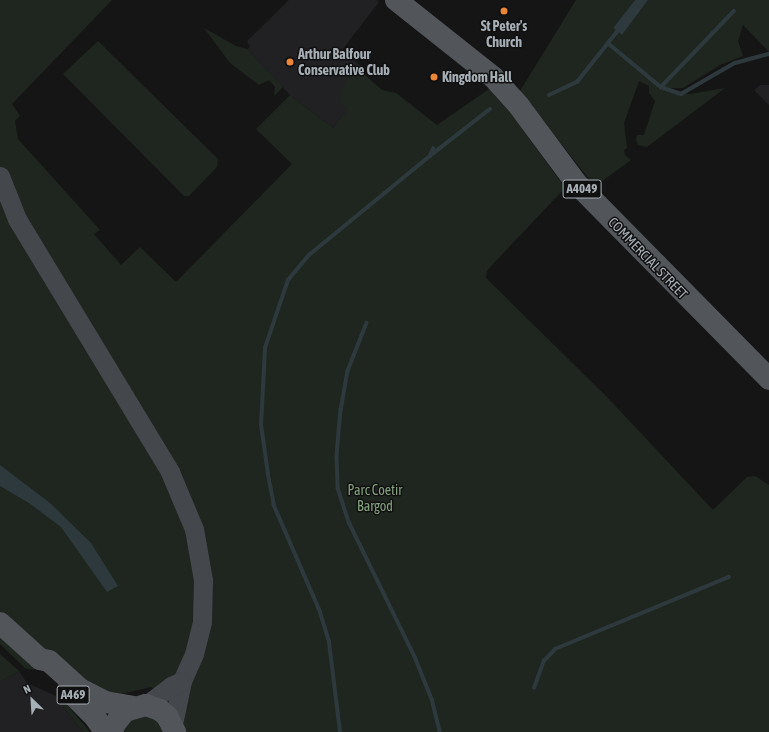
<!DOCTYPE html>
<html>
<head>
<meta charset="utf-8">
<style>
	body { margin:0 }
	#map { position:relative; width:769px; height:732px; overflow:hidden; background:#151516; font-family:"Asap Condensed",sans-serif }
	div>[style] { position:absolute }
	.built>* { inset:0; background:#212123 }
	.green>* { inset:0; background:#1f261f }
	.water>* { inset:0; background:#2d393c }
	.stream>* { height:3.5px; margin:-1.75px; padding:0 1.75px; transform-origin:1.75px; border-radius:1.75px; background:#2d393c }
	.secondary>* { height:19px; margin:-9.5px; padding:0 9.5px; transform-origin:9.5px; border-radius:9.5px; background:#44474b }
	.primary>* { height:22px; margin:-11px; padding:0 11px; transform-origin:11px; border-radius:11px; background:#52555a }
	.dots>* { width:11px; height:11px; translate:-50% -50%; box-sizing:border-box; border:2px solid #101011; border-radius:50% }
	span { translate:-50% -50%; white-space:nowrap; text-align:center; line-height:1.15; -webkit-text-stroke:3px #101011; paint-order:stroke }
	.shield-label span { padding:1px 3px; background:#101011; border:1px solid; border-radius:3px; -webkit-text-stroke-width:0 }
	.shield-label { font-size:13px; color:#a7afb6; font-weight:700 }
	.poi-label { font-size:14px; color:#a7afb6; font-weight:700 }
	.left { translate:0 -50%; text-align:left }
	.street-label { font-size:14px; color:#a7afb6 }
	.park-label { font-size:14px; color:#84a17e }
	.north { position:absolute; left:12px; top:680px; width:40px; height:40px; -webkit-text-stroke:3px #101011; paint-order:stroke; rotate:335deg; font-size:11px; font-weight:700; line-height:16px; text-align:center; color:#a7afb6 }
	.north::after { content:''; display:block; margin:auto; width:14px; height:18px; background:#a7afb6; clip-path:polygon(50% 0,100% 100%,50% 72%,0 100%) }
</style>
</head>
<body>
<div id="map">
	<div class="built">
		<i style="clip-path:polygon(289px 0,377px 0,379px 2px,342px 50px,361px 66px,346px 82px,347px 109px,333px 128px,290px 95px,247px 49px,250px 47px,247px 41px)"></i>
		<i style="clip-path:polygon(760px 85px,769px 85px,769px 105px,754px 90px)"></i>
		<i style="clip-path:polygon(19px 671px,27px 683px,54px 695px,83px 732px,0 732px,0 682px)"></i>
	</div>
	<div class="green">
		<i style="clip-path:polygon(0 0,112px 0,12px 104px,20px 116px,15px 121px,18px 139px,100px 230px,94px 234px,121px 265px,140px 247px,176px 282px,292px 164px,256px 129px,290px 95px,333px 128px,347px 109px,339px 101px,346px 81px,361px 66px,365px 75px,382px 90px,396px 93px,437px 125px,489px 89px,513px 116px,565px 188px,492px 265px,487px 271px,486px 278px,606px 396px,713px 510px,747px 477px,755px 476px,769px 485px,769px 732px,185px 732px,182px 709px,151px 687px,117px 695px,102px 692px,43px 651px,0 611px)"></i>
		<i style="clip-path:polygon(576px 0,635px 0,613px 28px,622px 35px,648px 0,769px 0,769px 52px,743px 25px,738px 41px,743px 56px,720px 65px,683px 88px,657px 88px,689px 94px,725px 88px,647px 147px,638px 145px,636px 140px,637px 135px,644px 135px,655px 101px,649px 93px,649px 86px,639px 81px,624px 123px,627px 148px,624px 150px,625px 155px,631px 160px,601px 182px,592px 183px,520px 91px)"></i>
		<i style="clip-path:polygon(204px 28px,236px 46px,247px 49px,283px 87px,274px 96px,275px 87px,269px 80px,259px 85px,230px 63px)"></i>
		<i style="clip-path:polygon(98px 41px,218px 159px,217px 167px,189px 196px,184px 196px,63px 74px)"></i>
		<i style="clip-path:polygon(0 632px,41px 670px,26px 669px,0 644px)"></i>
		<i style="clip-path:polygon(0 654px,19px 671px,0 682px)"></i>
		<i style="clip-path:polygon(54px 695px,62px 699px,90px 732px,83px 732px)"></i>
		<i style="clip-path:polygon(148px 712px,168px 732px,119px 732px,123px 723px)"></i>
	</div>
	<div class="water">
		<i style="clip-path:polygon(635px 0,648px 0,622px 35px,613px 28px)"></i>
		<i style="clip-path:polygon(0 465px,50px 503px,91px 543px,118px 586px,107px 592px,61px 527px,29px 503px,0 486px)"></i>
	</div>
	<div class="stream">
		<i style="left:608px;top:43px;width:69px;rotate:39.7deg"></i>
		<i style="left:661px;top:87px;width:21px;rotate:19deg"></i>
		<i style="left:681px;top:94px;width:62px;rotate:-29.9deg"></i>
		<i style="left:735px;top:63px;width:35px;rotate:-15deg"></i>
		<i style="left:661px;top:87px;width:105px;rotate:-46.2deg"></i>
		<i style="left:549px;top:95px;width:31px;rotate:-25deg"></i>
		<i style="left:577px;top:82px;width:69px;rotate:-51.5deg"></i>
		<i style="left:430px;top:156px;width:76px;rotate:-38.1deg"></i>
		<i style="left:367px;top:323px;width:52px;rotate:111.6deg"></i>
		<i style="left:348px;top:371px;width:39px;rotate:100deg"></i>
		<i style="left:341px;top:409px;width:47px;rotate:94.9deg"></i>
		<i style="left:337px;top:456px;width:32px;rotate:88deg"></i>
		<i style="left:338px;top:488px;width:36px;rotate:72deg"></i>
		<i style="left:349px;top:522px;width:150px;rotate:63.9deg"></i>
		<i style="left:415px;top:657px;width:45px;rotate:68deg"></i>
		<i style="left:432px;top:699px;width:34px;rotate:76deg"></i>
		<i style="left:534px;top:688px;width:29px;rotate:-70deg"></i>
		<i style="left:544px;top:661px;width:16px;rotate:-47deg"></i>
		<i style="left:555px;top:649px;width:188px;rotate:-22.5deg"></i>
		<i style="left:340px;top:732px;width:91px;rotate:-97deg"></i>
		<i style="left:329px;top:642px;width:31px;rotate:-107deg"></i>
		<i style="left:320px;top:612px;width:116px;rotate:-113.5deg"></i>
		<i style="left:274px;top:506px;width:33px;rotate:-101deg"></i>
		<i style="left:268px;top:474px;width:49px;rotate:-98.1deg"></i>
		<i style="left:261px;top:425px;width:77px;rotate:-87deg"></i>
		<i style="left:265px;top:348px;width:72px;rotate:-71.3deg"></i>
		<i style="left:288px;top:280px;width:33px;rotate:-50deg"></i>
		<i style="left:309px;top:255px;width:156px;rotate:-39.3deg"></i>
		<i style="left:430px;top:156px;width:8px;rotate:-67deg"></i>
	</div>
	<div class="secondary">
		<i style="left:0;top:176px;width:46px;rotate:68.4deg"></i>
		<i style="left:17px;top:219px;width:296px;rotate:58.8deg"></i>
		<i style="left:170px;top:472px;width:62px;rotate:67.2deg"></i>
		<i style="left:194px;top:529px;width:52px;rotate:80deg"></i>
		<i style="left:203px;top:580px;width:42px;rotate:91.4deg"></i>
		<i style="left:202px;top:622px;width:33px;rotate:104deg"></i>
		<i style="left:194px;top:654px;width:30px;rotate:114deg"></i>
		<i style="left:182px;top:681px;width:44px;rotate:101.8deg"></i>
		<i style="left:146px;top:705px;width:31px;rotate:-37deg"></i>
		<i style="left:171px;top:686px;width:12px;rotate:-24deg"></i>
	</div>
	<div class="primary">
		<i style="left:396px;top:0;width:124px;rotate:38.4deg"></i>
		<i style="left:493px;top:77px;width:39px;rotate:48deg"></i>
		<i style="left:519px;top:106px;width:97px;rotate:53.4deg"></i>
		<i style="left:577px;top:184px;width:274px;rotate:45.4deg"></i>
		<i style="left:0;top:623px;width:54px;rotate:42deg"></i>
		<i style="left:40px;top:659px;width:9px;rotate:13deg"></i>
		<i style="left:49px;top:661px;width:42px;rotate:42.1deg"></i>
		<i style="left:80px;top:689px;width:28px;rotate:27deg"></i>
		<i style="left:105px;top:702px;width:27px;rotate:10deg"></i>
		<i style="left:68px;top:690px;width:38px;rotate:45deg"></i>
		<i style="left:95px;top:717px;width:18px;rotate:56deg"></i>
		<i style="left:112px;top:732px;width:7px;rotate:-74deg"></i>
		<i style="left:114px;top:725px;width:18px;rotate:-52deg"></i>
		<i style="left:125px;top:711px;width:22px;rotate:-16deg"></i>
		<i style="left:146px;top:705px;width:15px;rotate:20deg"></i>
		<i style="left:160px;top:710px;width:9px;rotate:41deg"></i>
		<i style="left:167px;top:716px;width:18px;rotate:63deg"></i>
	</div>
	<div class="dots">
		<i style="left:504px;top:11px;background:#ec8637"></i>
		<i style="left:290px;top:62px;background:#ec8637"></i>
		<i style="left:434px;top:77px;background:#ec8637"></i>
	</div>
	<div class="shield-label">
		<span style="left:582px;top:189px">A4049</span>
		<span style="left:73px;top:695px">A469</span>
	</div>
	<div class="poi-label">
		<span style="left:504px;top:34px">St Peter's<br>Church</span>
		<span class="left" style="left:298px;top:62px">Arthur Balfour<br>Conservative Club</span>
		<span class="left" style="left:442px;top:77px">Kingdom Hall</span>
	</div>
	<div class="street-label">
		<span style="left:648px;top:258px;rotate:46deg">COMMERCIAL STREET</span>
	</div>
	<div class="park-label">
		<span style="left:375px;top:498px">Parc Coetir<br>Bargod</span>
	</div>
	<div class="north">N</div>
</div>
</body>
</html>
